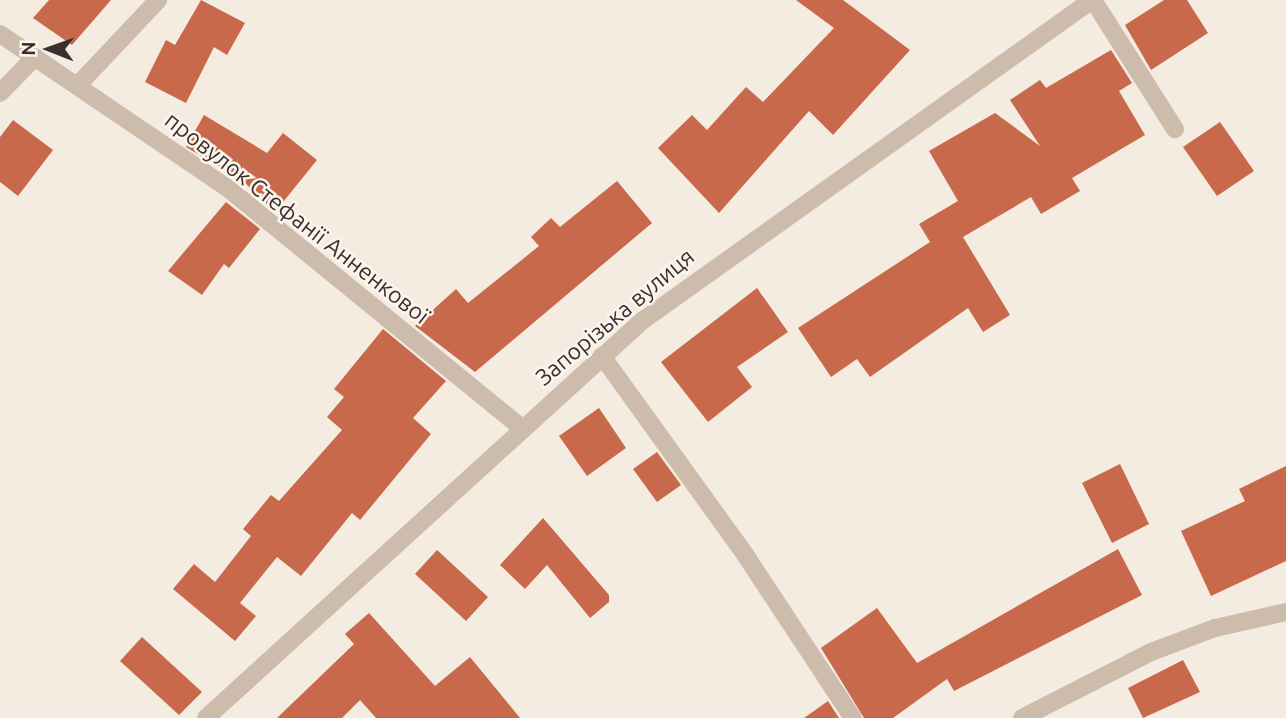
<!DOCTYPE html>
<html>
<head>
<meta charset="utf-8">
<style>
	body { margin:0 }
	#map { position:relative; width:1286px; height:718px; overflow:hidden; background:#f4ebe1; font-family:Ubuntu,sans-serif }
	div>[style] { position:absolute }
	.building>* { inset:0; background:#c8694b }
	.lane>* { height:18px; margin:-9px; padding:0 9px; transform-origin:9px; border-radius:9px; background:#cdbbac }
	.street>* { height:18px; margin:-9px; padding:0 9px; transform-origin:9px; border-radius:9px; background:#cdbbac }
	span { translate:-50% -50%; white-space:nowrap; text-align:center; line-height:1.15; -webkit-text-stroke:5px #fbf5ee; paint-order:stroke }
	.street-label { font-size:23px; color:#3b302b }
	.north { position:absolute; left:14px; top:14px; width:70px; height:70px; -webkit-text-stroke:5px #fbf5ee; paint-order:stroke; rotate:271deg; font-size:19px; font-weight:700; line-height:28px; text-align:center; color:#3b302b }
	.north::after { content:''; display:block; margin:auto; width:24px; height:32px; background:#3b302b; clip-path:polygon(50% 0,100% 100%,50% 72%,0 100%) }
</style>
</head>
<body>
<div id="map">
	<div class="building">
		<i style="clip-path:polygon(49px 0,111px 0,72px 45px,33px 18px)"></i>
		<i style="clip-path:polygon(201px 0,245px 23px,227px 55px,214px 47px,186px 103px,145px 82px,166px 40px,175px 45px)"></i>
		<i style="clip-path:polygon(796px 0,843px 0,910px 50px,833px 135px,809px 111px,719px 213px,658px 148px,692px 115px,707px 130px,746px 87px,763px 102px,834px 28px)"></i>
		<i style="clip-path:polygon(1164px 0,1187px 0,1208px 33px,1151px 70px,1125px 25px)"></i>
		<i style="clip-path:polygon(1111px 50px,1132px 83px,1119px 91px,1145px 135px,1072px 178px,1080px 191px,1041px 214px,1031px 197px,963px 237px,1010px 315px,983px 332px,968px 308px,870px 377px,857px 359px,831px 377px,798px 328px,930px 242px,919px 224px,958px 201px,929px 151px,995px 113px,1040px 146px,1010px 100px,1040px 80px,1046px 88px)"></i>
		<i style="clip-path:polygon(204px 115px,267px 153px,283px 133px,317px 160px,275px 212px,243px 181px,186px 147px)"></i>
		<i style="clip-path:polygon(13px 120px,53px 150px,18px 196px,0 182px,0 137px)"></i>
		<i style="clip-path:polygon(1220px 122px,1254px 171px,1217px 196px,1183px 147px)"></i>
		<i style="clip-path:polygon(617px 181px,652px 223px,475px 372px,415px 326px,456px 289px,468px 303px,539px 246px,531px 237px,551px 218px,560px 227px)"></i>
		<i style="clip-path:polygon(226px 202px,260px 229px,229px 268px,224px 264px,202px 295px,168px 271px)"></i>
		<i style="clip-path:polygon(757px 288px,788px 332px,737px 367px,752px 387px,708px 422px,661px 362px)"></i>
		<i style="clip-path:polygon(383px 329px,446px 381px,413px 418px,431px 434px,360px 520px,352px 513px,301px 576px,277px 557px,240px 603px,256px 616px,235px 641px,173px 589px,194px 564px,215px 582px,251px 536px,243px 529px,271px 495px,279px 501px,342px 430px,327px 417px,344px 397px,334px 389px)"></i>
		<i style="clip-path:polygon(599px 408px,626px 448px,587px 476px,559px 436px)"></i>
		<i style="clip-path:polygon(657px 452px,681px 485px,657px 502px,633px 469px)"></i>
		<i style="clip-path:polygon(1120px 464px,1149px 524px,1112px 543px,1082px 483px)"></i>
		<i style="clip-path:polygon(1286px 466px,1286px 561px,1211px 596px,1181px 531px,1245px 501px,1239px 489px)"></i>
		<i style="clip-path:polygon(543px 518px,609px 595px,609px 602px,590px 618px,547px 565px,525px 589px,500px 565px)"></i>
		<i style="clip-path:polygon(1118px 549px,1142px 595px,954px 691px,947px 679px,893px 718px,864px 718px,821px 648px,877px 608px,917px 663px)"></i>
		<i style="clip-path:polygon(437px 550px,488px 597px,466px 621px,415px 574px)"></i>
		<i style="clip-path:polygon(369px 613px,435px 686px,470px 657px,520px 718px,376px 718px,360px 700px,342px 718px,277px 718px,354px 644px,345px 634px)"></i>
		<i style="clip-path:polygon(142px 637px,202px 692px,179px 715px,120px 661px)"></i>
		<i style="clip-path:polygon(1183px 660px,1200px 692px,1143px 718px,1128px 688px)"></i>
		<i style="clip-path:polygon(828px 701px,839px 718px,804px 718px)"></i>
	</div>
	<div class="lane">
		<i style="left:1093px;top:0;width:153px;rotate:57.6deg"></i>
	</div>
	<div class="street">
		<i style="left:0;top:34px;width:278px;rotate:34.1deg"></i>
		<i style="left:230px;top:190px;width:377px;rotate:39.2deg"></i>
		<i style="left:78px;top:85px;width:117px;rotate:-46.7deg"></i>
		<i style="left:0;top:93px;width:50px;rotate:-45.8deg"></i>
		<i style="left:602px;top:356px;width:246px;rotate:54.2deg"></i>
		<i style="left:746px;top:556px;width:194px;rotate:56.6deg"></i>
		<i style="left:206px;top:718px;width:590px;rotate:-42.32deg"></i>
		<i style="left:642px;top:321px;width:553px;rotate:-35.5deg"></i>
		<i style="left:1022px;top:718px;width:145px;rotate:-27.1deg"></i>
		<i style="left:1151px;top:652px;width:68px;rotate:-20.6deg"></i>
		<i style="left:1215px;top:628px;width:73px;rotate:-12.7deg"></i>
	</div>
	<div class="street-label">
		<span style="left:297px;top:218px;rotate:38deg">провулок Стефанії Анненкової</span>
		<span style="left:615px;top:317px;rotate:-40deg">Запорізька вулиця</span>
	</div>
	<div class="north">N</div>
</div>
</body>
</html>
